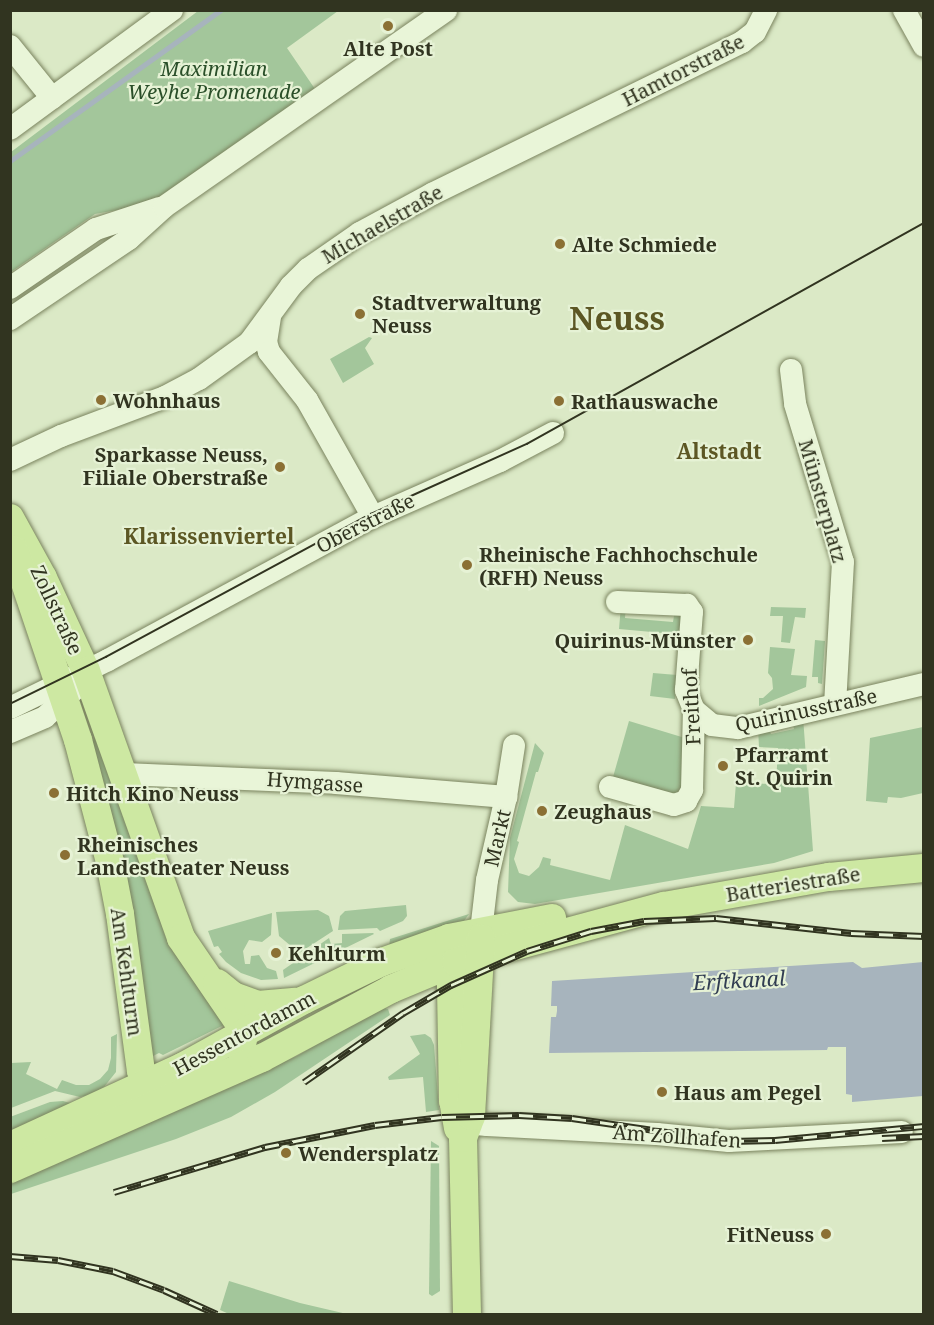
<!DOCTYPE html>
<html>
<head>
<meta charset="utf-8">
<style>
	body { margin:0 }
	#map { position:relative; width:934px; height:1325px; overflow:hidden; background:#dbe9c6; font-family:"Noto Serif",serif }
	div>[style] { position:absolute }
	.green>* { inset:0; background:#a3c69b }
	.water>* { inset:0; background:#a7b4bd }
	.stream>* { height:4.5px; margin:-2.25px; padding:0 2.25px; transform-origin:2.25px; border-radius:2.25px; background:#a7b4bd }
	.roads { filter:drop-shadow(0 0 2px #7a835e) drop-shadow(0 0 2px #7a835e) }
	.minor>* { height:22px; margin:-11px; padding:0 11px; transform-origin:11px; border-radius:11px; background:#e9f5d8 }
	.major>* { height:28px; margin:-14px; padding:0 14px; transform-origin:14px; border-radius:14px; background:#cde8a2 }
	.tram>* { height:1.5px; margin:-0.75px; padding:0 0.75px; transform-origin:0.75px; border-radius:0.75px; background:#313420 }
	.rail>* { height:7px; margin-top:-3.5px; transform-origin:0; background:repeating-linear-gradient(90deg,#e6f2d5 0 14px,#313420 0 28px); box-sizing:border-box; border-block:2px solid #313420 }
	.dots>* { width:16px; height:16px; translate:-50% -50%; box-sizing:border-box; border:3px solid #e6f2d5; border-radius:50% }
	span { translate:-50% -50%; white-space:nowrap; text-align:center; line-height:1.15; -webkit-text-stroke:4.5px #e6f2d5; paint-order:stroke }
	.poi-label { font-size:20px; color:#313420; font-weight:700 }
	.left { translate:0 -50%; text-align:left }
	.right { translate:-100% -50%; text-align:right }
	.park-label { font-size:20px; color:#2a4f29; font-style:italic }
	.street-label { font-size:20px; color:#313420 }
	.neighbourhood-label { font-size:21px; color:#5c5724; font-weight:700 }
	.water-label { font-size:21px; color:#313d52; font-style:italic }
	.town-label { font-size:32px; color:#5c5724; font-weight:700 }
	.frame { position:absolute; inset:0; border:12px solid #313420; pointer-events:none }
</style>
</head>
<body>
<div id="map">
	<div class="green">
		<i style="clip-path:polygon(198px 11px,338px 11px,287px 48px,315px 89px,158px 199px,139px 206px,95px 214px,11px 272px,11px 152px)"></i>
		<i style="clip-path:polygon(369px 337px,372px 338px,365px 348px,374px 364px,343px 383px,330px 359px)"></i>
		<i style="clip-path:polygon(621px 605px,626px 605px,625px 618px,673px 622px,675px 610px,686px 622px,685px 635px,619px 629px)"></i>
		<i style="clip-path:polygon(771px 607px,806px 608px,805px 618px,795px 617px,790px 643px,781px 642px,783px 616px,770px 616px)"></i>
		<i style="clip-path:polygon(815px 640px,825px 641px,822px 684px,818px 683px,818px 677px,812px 677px)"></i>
		<i style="clip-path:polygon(770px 647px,795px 649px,791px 675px,807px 676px,806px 687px,759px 706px,759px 698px,763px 698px,773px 689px,772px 678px,768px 673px)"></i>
		<i style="clip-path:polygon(653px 673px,677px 675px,675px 699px,650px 696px)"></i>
		<i style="clip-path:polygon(803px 717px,813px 851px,774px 863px,535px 904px,518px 902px,508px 892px,510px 838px,535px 743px,544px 753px,538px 772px,536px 772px,517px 841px,519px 842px,514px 859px,519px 873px,529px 876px,539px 867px,543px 857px,551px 859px,550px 865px,610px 880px,625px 825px,688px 849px,701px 806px,734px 808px,736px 783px,776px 784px,778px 748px,759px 747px,758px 728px,768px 725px,771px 734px,794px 729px,792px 720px)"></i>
		<i style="clip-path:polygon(629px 721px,685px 738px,683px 789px,678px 795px,613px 777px)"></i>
		<i style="clip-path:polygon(923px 727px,923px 793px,901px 798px,888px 797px,887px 803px,866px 801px,870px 738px)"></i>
		<i style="clip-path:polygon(100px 732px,228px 1023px,163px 1055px,159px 1053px,151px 1057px,88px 746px)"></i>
		<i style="clip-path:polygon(406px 905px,407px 916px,403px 921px,380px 931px,377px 928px,338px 930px,340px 916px,345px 911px)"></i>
		<i style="clip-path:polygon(318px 910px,329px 916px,333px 931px,290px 959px,291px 946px,279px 936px,276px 912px)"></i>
		<i style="clip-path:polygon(272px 913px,271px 935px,262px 942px,249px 940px,243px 951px,245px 964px,250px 964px,251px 956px,259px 955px,267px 968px,276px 971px,278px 979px,261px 980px,241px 973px,226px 962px,219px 954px,222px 952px,218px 946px,214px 947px,208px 931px)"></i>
		<i style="clip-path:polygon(469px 914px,464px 921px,389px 947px,390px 939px)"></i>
		<i style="clip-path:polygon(373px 933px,374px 934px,284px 978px,283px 970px,329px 938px,331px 944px,342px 943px,342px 934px)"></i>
		<i style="clip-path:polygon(381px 1007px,388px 1009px,390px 1015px,275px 1092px,231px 1117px,176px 1139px,11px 1194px,11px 1184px,41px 1168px,297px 1056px)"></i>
		<i style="clip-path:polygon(117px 1034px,116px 1072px,104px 1087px,90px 1095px,80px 1097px,55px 1091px,11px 1108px,11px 1063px,31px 1062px,26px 1074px,57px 1089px,62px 1080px,76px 1085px,89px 1085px,100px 1079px,108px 1070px,111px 1058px,111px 1037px)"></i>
		<i style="clip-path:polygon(425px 1034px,431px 1038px,434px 1045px,439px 1110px,426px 1112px,423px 1077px,389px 1080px,388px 1077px,420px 1054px,410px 1036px)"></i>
		<i style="clip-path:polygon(63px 1101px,77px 1105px,11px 1132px,10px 1117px,50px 1102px)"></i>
		<i style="clip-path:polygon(431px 1141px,439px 1146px,440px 1291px,432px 1296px,429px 1294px)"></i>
		<i style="clip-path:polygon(229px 1281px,300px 1303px,347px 1314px,229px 1314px,220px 1310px)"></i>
	</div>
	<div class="water">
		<i style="clip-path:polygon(853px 962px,862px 968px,923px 962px,923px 1096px,852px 1102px,852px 1095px,846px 1094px,846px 1047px,828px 1047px,827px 1050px,549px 1053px,551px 1017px,556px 1017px,557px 1011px,557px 1006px,551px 1006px,552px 981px)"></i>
	</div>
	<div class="stream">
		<i style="left:10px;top:161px;width:259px;rotate:-35.6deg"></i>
	</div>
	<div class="roads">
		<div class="minor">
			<i style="left:904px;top:10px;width:41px;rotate:60.9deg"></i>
			<i style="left:10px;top:46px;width:67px;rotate:51.1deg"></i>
			<i style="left:10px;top:129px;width:201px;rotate:-36.3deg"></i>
			<i style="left:10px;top:288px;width:104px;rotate:-34.5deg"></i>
			<i style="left:96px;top:229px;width:67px;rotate:-18.2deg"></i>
			<i style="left:270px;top:317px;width:25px;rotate:99deg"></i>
			<i style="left:266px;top:342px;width:10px;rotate:73deg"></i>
			<i style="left:269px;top:352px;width:61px;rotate:51.6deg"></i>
			<i style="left:307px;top:400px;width:134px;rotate:60.6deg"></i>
			<i style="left:10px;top:319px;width:143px;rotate:-33.9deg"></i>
			<i style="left:129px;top:239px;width:47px;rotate:-42.4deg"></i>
			<i style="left:164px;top:207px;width:344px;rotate:-34.9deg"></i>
			<i style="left:791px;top:370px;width:34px;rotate:83deg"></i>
			<i style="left:795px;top:404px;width:165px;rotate:73.1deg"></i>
			<i style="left:843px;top:562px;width:143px;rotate:93.2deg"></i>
			<i style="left:10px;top:460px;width:56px;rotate:-25.2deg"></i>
			<i style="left:61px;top:436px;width:111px;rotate:-20.6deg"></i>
			<i style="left:165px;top:397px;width:38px;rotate:-28deg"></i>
			<i style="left:199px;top:379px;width:62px;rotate:-35.8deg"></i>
			<i style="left:249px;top:343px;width:71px;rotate:-53.6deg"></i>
			<i style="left:291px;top:286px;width:24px;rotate:-45deg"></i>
			<i style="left:308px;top:269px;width:63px;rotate:-34.7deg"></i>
			<i style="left:360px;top:233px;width:82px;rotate:-28.4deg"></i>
			<i style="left:432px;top:194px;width:345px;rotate:-26.1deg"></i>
			<i style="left:742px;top:42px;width:16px;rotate:-38deg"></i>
			<i style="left:755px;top:32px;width:25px;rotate:-63deg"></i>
			<i style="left:10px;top:708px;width:109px;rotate:-26.1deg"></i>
			<i style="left:108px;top:660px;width:301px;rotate:-28.4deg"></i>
			<i style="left:373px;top:517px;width:139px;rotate:-23.8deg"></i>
			<i style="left:500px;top:461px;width:60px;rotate:-27.8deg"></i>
			<i style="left:694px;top:710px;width:23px;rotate:40deg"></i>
			<i style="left:712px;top:725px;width:26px;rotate:7deg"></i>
			<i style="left:738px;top:728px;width:191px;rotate:-13.3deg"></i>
			<i style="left:10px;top:732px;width:38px;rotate:-23deg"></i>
			<i style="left:45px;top:717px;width:40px;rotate:-43deg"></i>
			<i style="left:124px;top:774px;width:212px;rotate:2.4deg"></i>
			<i style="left:336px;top:783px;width:171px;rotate:4.7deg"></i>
			<i style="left:610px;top:787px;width:66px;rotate:15.7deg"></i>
			<i style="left:674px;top:805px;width:13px;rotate:-18deg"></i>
			<i style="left:686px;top:801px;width:13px;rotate:-61deg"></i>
			<i style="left:692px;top:790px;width:80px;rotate:-88.6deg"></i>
			<i style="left:694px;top:710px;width:22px;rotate:-112deg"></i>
			<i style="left:686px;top:690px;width:78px;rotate:-85.6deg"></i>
			<i style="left:692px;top:612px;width:9px;rotate:-126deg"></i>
			<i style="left:687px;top:605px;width:70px;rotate:-177.5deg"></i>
			<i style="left:481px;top:931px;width:51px;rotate:-83.3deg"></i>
			<i style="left:487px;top:880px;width:85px;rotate:-77.1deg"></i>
			<i style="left:506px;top:797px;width:52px;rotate:-81.1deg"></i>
			<i style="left:455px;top:1118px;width:11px;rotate:27deg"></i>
			<i style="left:465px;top:1123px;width:22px;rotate:5deg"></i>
			<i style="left:487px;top:1125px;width:170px;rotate:3deg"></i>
			<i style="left:657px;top:1134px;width:72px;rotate:5.6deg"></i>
			<i style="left:729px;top:1141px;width:173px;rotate:-3deg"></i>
		</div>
		<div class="major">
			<i style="left:10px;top:518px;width:68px;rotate:61.2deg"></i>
			<i style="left:43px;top:578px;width:102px;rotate:65.2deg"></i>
			<i style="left:86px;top:671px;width:283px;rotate:70.4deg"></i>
			<i style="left:181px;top:938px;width:103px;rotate:55.7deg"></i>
			<i style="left:239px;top:1023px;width:12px;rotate:66deg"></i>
			<i style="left:244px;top:1034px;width:17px;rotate:100deg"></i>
			<i style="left:14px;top:550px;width:200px;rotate:71.4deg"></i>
			<i style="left:78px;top:740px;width:126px;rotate:75.3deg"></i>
			<i style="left:110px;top:862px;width:53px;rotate:79.1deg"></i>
			<i style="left:120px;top:914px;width:158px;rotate:82.4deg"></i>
			<i style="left:141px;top:1071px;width:14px;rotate:69deg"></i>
			<i style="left:146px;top:1084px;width:17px;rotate:31deg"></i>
			<i style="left:217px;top:983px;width:21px;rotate:39deg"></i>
			<i style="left:233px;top:996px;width:27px;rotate:20deg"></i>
			<i style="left:258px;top:1005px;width:38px;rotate:-5deg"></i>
			<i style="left:458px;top:1128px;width:27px;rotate:-100deg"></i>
			<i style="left:453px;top:1101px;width:116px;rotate:-91deg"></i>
			<i style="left:451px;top:985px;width:24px;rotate:-78deg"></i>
			<i style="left:456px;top:962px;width:14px;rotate:-60deg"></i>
			<i style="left:10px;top:1146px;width:189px;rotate:-24.7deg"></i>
			<i style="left:182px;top:1067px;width:139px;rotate:-28.8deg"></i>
			<i style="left:304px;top:1000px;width:87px;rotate:-26deg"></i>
			<i style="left:382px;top:962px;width:71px;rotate:-19.7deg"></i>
			<i style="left:449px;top:938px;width:105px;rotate:-11deg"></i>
			<i style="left:10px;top:1169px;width:275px;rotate:-23.8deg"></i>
			<i style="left:262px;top:1058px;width:146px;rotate:-28.1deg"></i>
			<i style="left:391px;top:989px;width:70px;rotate:-22.6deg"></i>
			<i style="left:456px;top:962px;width:215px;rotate:-15.1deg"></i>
			<i style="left:664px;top:906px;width:168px;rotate:-10deg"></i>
			<i style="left:829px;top:877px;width:95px;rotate:-5.4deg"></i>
			<i style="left:467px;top:1314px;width:176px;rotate:-91.3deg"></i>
			<i style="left:463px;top:1138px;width:23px;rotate:-70deg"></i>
			<i style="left:471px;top:1116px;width:178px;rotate:-86.8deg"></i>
		</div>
	</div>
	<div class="tram">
		<i style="left:10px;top:704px;width:107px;rotate:-26.1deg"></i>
		<i style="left:106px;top:657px;width:301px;rotate:-28.4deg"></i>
		<i style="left:371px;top:514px;width:171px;rotate:-24.2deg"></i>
		<i style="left:527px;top:444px;width:454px;rotate:-29.1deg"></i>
	</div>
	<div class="rail">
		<i style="left:304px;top:1082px;width:121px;rotate:-34.9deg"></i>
		<i style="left:403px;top:1013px;width:56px;rotate:-30.3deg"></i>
		<i style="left:451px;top:985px;width:83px;rotate:-24.1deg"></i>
		<i style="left:527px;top:951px;width:67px;rotate:-17.4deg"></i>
		<i style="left:591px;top:931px;width:54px;rotate:-10.7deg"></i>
		<i style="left:644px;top:921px;width:72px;rotate:-2.4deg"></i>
		<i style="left:716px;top:918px;width:136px;rotate:6.3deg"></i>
		<i style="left:851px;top:933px;width:73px;rotate:2.4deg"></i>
		<i style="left:882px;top:1138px;width:42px;rotate:-2.7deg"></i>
		<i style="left:114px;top:1192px;width:158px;rotate:-16.6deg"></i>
		<i style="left:265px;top:1147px;width:112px;rotate:-11.3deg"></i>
		<i style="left:375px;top:1125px;width:67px;rotate:-6.8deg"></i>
		<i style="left:442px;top:1117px;width:77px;rotate:-1.5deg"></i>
		<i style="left:519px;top:1115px;width:53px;rotate:3.2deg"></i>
		<i style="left:572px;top:1118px;width:160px;rotate:8.3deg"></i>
		<i style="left:730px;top:1141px;width:45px;rotate:-1.3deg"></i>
		<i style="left:775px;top:1140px;width:150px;rotate:-5.4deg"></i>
		<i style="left:10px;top:1256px;width:48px;rotate:4.8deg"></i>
		<i style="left:58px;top:1260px;width:56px;rotate:11.3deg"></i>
		<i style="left:113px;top:1271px;width:54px;rotate:20.4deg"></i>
		<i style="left:164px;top:1290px;width:58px;rotate:24.4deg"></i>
	</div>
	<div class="dots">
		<i style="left:388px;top:26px;background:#8b7034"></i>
		<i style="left:560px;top:244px;background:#8b7034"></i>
		<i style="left:360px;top:314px;background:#8b7034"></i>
		<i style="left:101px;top:400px;background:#8b7034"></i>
		<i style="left:559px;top:401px;background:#8b7034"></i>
		<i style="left:280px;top:467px;background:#8b7034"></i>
		<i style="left:467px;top:565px;background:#8b7034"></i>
		<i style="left:748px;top:640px;background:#8b7034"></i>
		<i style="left:723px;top:766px;background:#8b7034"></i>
		<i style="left:54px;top:793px;background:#8b7034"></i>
		<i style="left:542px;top:811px;background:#8b7034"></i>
		<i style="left:65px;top:855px;background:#8b7034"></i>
		<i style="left:276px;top:953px;background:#8b7034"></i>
		<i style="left:662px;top:1092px;background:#8b7034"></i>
		<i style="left:286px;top:1153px;background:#8b7034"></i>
		<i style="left:826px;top:1234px;background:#8b7034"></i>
	</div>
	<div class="poi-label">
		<span style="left:388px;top:48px">Alte Post</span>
		<span class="left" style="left:572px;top:244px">Alte Schmiede</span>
		<span class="left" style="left:372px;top:314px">Stadtverwaltung<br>Neuss</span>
		<span class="left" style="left:113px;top:400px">Wohnhaus</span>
		<span class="left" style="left:571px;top:401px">Rathauswache</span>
		<span class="right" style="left:268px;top:466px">Sparkasse Neuss,<br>Filiale Oberstraße</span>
		<span class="left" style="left:479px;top:566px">Rheinische Fachhochschule<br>(RFH) Neuss</span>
		<span class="right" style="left:736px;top:640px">Quirinus-Münster</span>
		<span class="left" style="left:735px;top:766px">Pfarramt<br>St. Quirin</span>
		<span class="left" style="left:66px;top:793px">Hitch Kino Neuss</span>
		<span class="left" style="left:554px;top:811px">Zeughaus</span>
		<span class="left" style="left:77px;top:856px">Rheinisches<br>Landestheater Neuss</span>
		<span class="left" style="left:288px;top:953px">Kehlturm</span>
		<span class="left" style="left:674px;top:1092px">Haus am Pegel</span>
		<span class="left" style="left:298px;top:1153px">Wendersplatz</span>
		<span class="right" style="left:814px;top:1234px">FitNeuss</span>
	</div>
	<div class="park-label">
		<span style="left:214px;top:80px">Maximilian<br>Weyhe Promenade</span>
	</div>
	<div class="street-label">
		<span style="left:683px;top:70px;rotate:-27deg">Hamtorstraße</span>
		<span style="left:382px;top:224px;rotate:-30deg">Michaelstraße</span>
		<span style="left:823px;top:501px;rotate:74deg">Münsterplatz</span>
		<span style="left:365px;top:523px;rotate:-27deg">Oberstraße</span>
		<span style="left:57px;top:610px;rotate:65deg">Zollstraße</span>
		<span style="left:691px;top:707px;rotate:-93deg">Freithof</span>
		<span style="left:806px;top:710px;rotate:-12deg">Quirinusstraße</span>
		<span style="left:315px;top:782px;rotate:4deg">Hymgasse</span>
		<span style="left:497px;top:838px;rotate:-77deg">Markt</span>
		<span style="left:793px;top:884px;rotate:-9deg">Batteriestraße</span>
		<span style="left:127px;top:972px;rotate:82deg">Am Kehlturm</span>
		<span style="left:244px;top:1033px;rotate:-28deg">Hessentordamm</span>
		<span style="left:677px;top:1136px;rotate:4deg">Am Zollhafen</span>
	</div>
	<div class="neighbourhood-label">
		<span style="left:719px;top:451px">Altstadt</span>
		<span style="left:209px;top:536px">Klarissenviertel</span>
	</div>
	<div class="water-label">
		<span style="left:739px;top:980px;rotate:-3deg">Erftkanal</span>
	</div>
	<div class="town-label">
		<span style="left:617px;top:318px">Neuss</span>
	</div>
	<div class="frame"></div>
</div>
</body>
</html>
